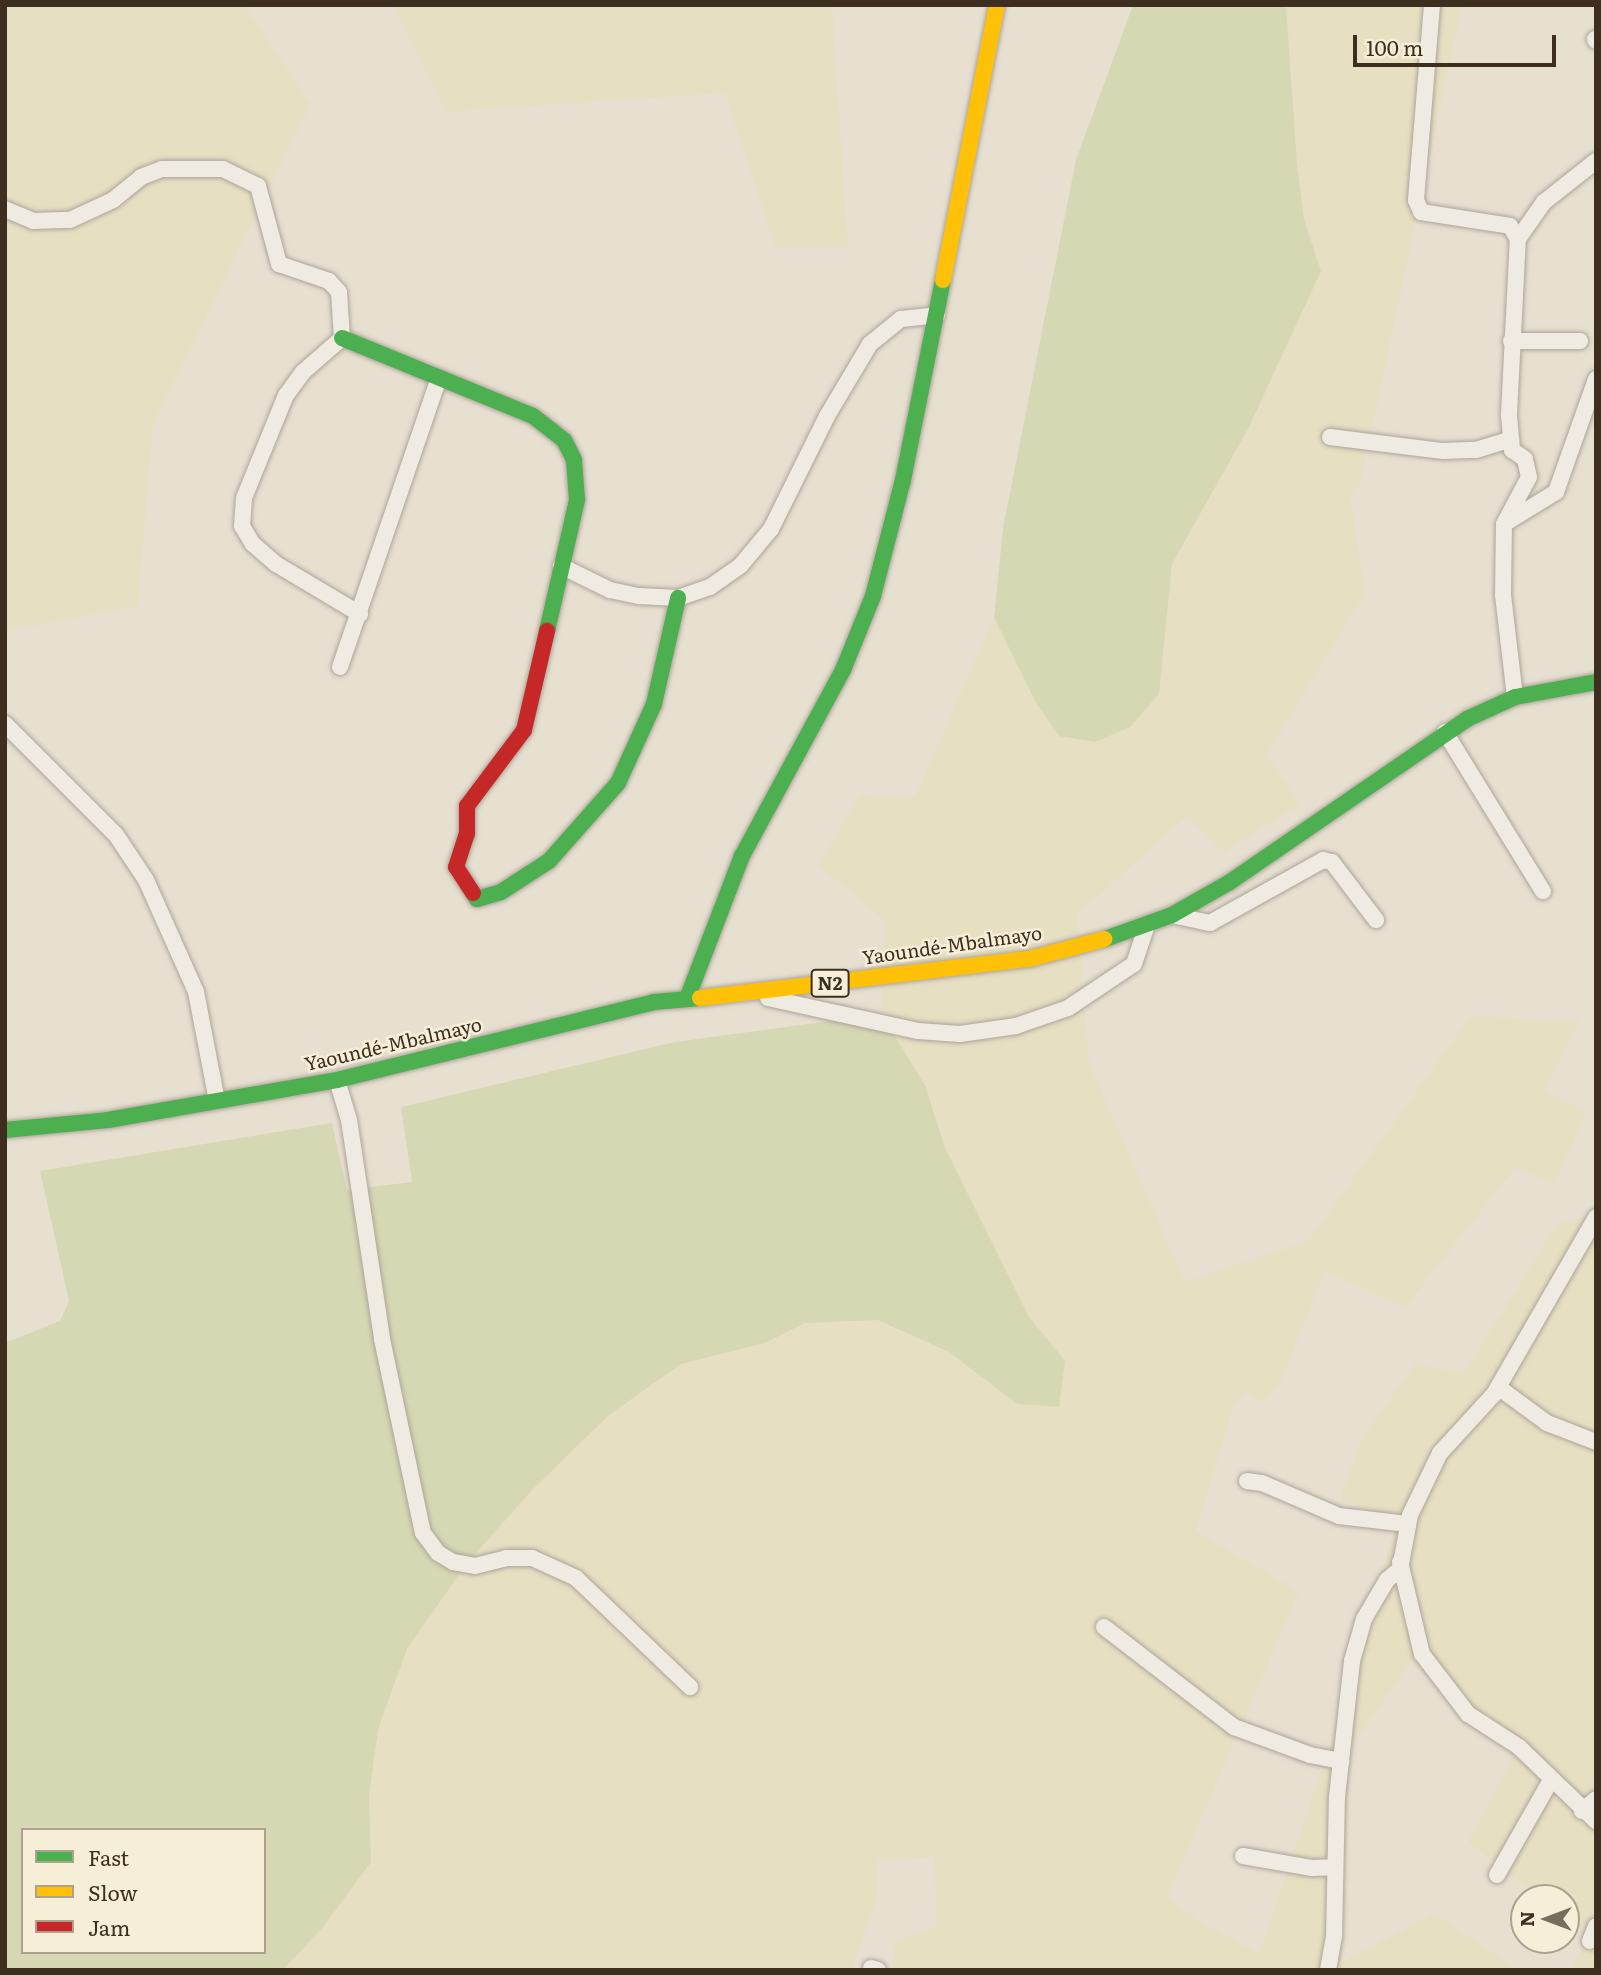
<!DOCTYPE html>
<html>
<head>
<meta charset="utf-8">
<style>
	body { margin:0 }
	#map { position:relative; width:1601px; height:1975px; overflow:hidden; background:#e7e0d1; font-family:Literata,serif }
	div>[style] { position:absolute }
	.farmland>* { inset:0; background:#e6dfc2 }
	.green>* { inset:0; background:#d6d7b3 }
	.roads { filter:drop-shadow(0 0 2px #ada599) drop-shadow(0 0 2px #ada599) }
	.street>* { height:16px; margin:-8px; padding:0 8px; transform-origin:8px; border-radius:8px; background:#efebe3 }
	.fast>* { height:16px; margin:-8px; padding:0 8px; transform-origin:8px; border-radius:8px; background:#4caf50 }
	.slow>* { height:16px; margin:-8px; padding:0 8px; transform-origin:8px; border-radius:8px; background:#ffc107 }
	.jam>* { height:16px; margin:-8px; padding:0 8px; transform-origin:8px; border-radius:8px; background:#c62828 }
	span { translate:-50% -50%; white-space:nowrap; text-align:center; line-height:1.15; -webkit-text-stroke:5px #f7eed8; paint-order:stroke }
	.shield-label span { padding:2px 5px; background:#f7eed8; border:2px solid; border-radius:5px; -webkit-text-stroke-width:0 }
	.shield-label { font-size:18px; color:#3d2e20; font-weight:700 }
	.street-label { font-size:19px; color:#3d2e20 }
	.frame { position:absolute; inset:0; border:7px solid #3d2e20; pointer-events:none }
	.legend { position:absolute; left:21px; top:1828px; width:245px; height:126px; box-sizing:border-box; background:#f7eed8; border:2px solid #ada18e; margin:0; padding:9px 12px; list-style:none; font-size:21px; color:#3d2e20 }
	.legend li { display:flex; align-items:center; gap:14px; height:35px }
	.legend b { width:35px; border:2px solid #ada18e }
	.north { position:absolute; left:1510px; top:1884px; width:70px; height:70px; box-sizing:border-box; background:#f7eed8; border:2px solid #ada18e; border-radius:50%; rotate:270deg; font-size:19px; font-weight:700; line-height:28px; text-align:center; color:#3d2e20 }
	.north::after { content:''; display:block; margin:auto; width:24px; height:32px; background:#786c5e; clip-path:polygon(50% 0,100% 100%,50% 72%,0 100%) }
	.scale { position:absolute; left:1353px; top:35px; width:203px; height:32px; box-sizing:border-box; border:4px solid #3d2e20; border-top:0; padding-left:9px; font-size:21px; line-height:24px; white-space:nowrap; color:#3d2e20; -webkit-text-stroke:5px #f7eed8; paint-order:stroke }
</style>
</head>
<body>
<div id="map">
	<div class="farmland">
		<i style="clip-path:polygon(5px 5px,244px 5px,311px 104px,153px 424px,138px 606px,5px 631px)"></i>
		<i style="clip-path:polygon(832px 5px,848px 247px,775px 247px,725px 93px,446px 112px,393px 6px)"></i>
		<i style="clip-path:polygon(1286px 5px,1462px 5px,1360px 485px,1350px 494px,1365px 593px,1267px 755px,1300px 804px,1224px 852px,1187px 816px,1077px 915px,1089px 1062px,1185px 1282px,1308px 1241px,1471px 1016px,1580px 1021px,1544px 1092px,1587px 1110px,1555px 1184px,1515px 1168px,1405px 1308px,1325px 1271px,1278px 1389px,1263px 1402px,1246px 1392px,1233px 1408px,1196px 1531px,1299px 1592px,1168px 1896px,1197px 1920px,1259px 1954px,1330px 1745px,1362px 1605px,1380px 1578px,1396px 1525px,1340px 1497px,1363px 1436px,1415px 1364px,1464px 1373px,1557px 1224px,1596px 1215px,1596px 1970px,1572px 1970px,1587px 1933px,1566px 1917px,1566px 1898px,1540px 1898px,1468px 1842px,1513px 1757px,1419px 1651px,1352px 1746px,1340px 1886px,1342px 1962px,1435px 1913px,1518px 1970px,892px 1970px,895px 1942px,937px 1926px,934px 1857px,877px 1861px,877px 1898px,852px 1970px,283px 1970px,323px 1927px,371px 1862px,369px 1797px,378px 1729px,407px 1649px,467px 1562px,534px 1487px,609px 1415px,681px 1364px,765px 1343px,805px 1323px,878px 1320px,949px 1352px,1017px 1404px,1065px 1361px,1029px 1317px,945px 1148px,925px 1085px,881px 1014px,885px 921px,818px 865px,860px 794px,915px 796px,994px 617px,1015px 656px,1095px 742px,1130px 727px,1159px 694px,1172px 564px,1249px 427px,1321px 271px,1304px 219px,1297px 164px)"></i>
	</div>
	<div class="green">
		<i style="clip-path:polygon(1133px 5px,1286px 5px,1297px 164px,1304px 219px,1321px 271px,1249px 427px,1172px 564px,1159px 694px,1130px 727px,1095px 742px,1059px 736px,1035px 701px,994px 617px,1003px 528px,1076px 160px)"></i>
		<i style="clip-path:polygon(evenodd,881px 1014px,925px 1085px,945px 1148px,1029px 1317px,1065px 1361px,1059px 1407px,1017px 1404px,949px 1352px,878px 1320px,805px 1323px,765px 1343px,681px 1364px,609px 1415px,534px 1488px,467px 1563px,407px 1649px,378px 1729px,369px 1797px,371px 1862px,323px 1927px,283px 1970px,5px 1970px,5px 1343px,60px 1321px,69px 1301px,40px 1171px,332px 1123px,347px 1190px,412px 1182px,401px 1107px,675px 1042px,881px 1014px,23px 1830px,264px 1830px,264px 1952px,23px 1952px,23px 1830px)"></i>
	</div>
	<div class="roads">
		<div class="street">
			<i style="left:1432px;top:5px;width:196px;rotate:94.7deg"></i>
			<i style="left:1416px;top:200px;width:13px;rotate:67deg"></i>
			<i style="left:1421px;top:212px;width:90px;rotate:8.9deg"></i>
			<i style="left:1510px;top:226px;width:15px;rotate:58deg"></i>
			<i style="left:1595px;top:39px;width:2px;rotate:63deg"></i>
			<i style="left:5px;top:209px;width:30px;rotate:23deg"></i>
			<i style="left:33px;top:221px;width:37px;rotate:-2deg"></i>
			<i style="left:70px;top:220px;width:47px;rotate:-24.9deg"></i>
			<i style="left:113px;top:200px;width:36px;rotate:-39deg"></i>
			<i style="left:141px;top:177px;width:22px;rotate:-21deg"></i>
			<i style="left:162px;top:169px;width:61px"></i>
			<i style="left:223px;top:169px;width:39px;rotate:26deg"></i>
			<i style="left:258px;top:186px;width:81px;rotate:74.9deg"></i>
			<i style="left:279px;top:264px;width:53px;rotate:18.8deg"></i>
			<i style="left:329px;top:281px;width:15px;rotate:48deg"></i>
			<i style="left:339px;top:292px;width:46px;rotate:86.3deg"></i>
			<i style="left:342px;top:338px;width:52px;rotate:138.9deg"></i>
			<i style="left:303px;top:372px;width:29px;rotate:126deg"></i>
			<i style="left:286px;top:395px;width:111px;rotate:112.2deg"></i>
			<i style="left:244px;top:498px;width:28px;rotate:94deg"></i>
			<i style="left:242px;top:526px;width:21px;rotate:59deg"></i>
			<i style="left:253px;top:544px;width:30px;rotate:41deg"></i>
			<i style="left:276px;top:564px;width:98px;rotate:30.8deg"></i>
			<i style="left:1511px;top:341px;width:69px"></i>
			<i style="left:1330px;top:437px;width:114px;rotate:7.1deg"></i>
			<i style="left:1443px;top:451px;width:33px;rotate:-2deg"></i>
			<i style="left:1476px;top:450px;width:37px;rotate:-17deg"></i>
			<i style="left:1504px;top:524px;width:61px;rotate:-31.6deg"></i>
			<i style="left:1556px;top:492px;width:120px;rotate:-70.5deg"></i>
			<i style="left:561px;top:566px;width:55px;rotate:26.1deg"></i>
			<i style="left:610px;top:590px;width:30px;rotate:12deg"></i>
			<i style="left:639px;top:596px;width:39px;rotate:3deg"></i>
			<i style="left:678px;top:598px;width:34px;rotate:-19deg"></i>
			<i style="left:710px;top:587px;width:38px;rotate:-35deg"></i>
			<i style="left:741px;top:565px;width:47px;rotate:-50.2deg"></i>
			<i style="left:771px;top:529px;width:126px;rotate:-63.6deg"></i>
			<i style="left:827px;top:416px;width:84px;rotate:-59.2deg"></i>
			<i style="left:870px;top:344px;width:40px;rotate:-39deg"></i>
			<i style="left:901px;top:319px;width:36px;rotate:-6deg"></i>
			<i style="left:340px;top:667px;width:305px;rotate:-71.1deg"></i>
			<i style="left:1515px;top:697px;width:103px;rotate:-96.7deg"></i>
			<i style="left:1503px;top:595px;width:71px;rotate:-89.2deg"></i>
			<i style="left:1504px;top:524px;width:53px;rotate:-62deg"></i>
			<i style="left:1529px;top:477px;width:18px;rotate:-103deg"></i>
			<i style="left:1525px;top:459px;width:16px;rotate:-145deg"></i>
			<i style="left:1512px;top:450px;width:36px;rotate:-95deg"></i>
			<i style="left:1509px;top:414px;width:175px;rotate:-87.1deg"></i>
			<i style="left:1518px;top:239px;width:45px;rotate:-54.9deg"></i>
			<i style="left:1544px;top:202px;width:66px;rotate:-38.3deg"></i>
			<i style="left:5px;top:724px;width:157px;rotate:45deg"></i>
			<i style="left:116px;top:835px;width:54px;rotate:56.3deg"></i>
			<i style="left:146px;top:880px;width:123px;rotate:65.9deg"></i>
			<i style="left:196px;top:992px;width:111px;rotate:79.1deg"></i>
			<i style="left:1445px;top:732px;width:187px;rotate:58.4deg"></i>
			<i style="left:1172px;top:915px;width:39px;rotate:12deg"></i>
			<i style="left:1210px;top:923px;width:129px;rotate:-29.1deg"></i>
			<i style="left:1323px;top:860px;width:9px;rotate:13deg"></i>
			<i style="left:1332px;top:862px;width:73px;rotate:52.8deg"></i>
			<i style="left:768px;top:998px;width:154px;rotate:12.4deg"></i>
			<i style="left:918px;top:1031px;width:42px;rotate:4.1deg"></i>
			<i style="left:960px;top:1034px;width:57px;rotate:-8.1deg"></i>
			<i style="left:1016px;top:1026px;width:55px;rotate:-19.1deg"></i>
			<i style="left:1068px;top:1008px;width:79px;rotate:-33.7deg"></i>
			<i style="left:1134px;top:964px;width:41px;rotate:-71.6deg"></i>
			<i style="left:337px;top:1080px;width:42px;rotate:73.3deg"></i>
			<i style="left:349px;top:1120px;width:221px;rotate:81.4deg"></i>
			<i style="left:382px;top:1339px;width:198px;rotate:78.1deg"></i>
			<i style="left:423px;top:1533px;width:25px;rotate:53deg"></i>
			<i style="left:438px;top:1553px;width:17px;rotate:31deg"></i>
			<i style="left:453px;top:1562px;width:22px;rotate:10deg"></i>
			<i style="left:475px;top:1566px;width:32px;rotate:-14deg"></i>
			<i style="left:506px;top:1558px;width:26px"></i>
			<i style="left:532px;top:1558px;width:48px;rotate:24.4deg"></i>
			<i style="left:576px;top:1578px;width:158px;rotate:43.7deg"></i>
			<i style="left:1498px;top:1387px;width:61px;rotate:36.3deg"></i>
			<i style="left:1547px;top:1423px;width:53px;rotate:21.2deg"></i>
			<i style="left:1247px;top:1481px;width:15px;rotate:8deg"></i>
			<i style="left:1262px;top:1483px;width:84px;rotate:23.2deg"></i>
			<i style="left:1339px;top:1516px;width:69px;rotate:6.6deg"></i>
			<i style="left:1400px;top:1562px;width:95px;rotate:76.6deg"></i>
			<i style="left:1422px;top:1654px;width:76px;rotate:52.5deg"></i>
			<i style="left:1468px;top:1714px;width:61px;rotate:32.9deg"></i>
			<i style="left:1519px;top:1747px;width:107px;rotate:43.9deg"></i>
			<i style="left:1104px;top:1627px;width:164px;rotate:37.6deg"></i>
			<i style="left:1234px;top:1727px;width:81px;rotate:20.2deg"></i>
			<i style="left:1310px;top:1755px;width:32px;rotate:11deg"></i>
			<i style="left:1582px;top:1811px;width:18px;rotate:-41deg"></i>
			<i style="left:1243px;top:1856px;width:69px;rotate:10deg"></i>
			<i style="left:1311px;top:1868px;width:23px;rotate:-2deg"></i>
			<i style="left:1497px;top:1875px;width:109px;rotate:-60.4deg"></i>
			<i style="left:1590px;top:1941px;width:16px;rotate:-68deg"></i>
			<i style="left:871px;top:1968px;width:7px;rotate:16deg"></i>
			<i style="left:1328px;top:1970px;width:34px;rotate:-80deg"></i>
			<i style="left:1334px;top:1937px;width:140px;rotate:-88.8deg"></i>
			<i style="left:1337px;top:1797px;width:137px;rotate:-83.7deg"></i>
			<i style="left:1352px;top:1661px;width:44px;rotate:-74.1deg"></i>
			<i style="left:1364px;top:1619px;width:45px;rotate:-59.5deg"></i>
			<i style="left:1387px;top:1580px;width:17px;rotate:-40deg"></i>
			<i style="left:1400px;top:1569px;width:55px;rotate:-79.5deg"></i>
			<i style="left:1410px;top:1515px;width:69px;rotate:-64.2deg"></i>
			<i style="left:1440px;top:1453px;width:80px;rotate:-47.5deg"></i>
			<i style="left:1494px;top:1394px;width:204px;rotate:-60deg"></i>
		</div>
		<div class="fast">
			<i style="left:342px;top:338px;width:206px;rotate:22.2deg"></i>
			<i style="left:533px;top:416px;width:39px;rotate:38deg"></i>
			<i style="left:564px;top:440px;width:22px;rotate:63deg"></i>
			<i style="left:574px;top:460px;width:40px;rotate:85.7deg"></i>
			<i style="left:577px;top:500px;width:134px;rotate:102.9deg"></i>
			<i style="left:473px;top:893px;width:7px;rotate:56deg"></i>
			<i style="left:477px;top:899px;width:25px;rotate:-16deg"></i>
			<i style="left:501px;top:892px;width:57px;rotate:-32.9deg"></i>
			<i style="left:549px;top:861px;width:104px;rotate:-48.5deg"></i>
			<i style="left:618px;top:783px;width:87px;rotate:-65.5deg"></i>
			<i style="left:654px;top:704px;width:109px;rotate:-77.2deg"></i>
			<i style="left:1105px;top:939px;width:71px;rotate:-19.7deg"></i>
			<i style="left:1172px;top:915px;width:67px;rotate:-29.6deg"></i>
			<i style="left:1230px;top:882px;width:288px;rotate:-34.5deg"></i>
			<i style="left:1467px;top:719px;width:53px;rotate:-24.6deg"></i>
			<i style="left:1515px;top:697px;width:82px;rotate:-10.5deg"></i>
			<i style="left:687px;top:999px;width:153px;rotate:-69deg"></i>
			<i style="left:742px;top:856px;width:212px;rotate:-61.5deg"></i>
			<i style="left:843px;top:670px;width:80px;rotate:-67.9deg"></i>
			<i style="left:873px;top:596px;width:120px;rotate:-75.5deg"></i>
			<i style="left:903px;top:480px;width:204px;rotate:-78.7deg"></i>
			<i style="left:5px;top:1130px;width:103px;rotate:-5.5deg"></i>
			<i style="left:108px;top:1120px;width:232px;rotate:-9.9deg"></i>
			<i style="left:337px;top:1080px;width:326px;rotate:-13.8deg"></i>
			<i style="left:654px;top:1002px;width:46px;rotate:-5deg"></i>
		</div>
		<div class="slow">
			<i style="left:943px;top:280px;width:280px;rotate:-78.9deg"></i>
			<i style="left:700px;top:998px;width:335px;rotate:-6.8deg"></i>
			<i style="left:1033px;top:958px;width:74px;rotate:-14.8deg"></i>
		</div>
		<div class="jam">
			<i style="left:473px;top:893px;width:31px;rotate:-123deg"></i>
			<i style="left:456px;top:867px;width:35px;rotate:-72deg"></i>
			<i style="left:467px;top:834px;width:28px;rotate:-90deg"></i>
			<i style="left:467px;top:806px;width:95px;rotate:-53.1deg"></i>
			<i style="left:524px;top:730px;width:102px;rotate:-76.9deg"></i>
		</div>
	</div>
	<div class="shield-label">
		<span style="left:830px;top:983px">N2</span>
	</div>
	<div class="street-label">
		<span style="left:952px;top:945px;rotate:-8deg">Yaoundé-Mbalmayo</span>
		<span style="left:393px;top:1044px;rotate:-13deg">Yaoundé-Mbalmayo</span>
	</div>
	<div class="frame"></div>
	<ul class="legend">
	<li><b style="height:9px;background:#4caf50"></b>Fast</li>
	<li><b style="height:9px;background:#ffc107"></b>Slow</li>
	<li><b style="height:9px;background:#c62828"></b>Jam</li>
	</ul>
	<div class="north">N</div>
	<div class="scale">100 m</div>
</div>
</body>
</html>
